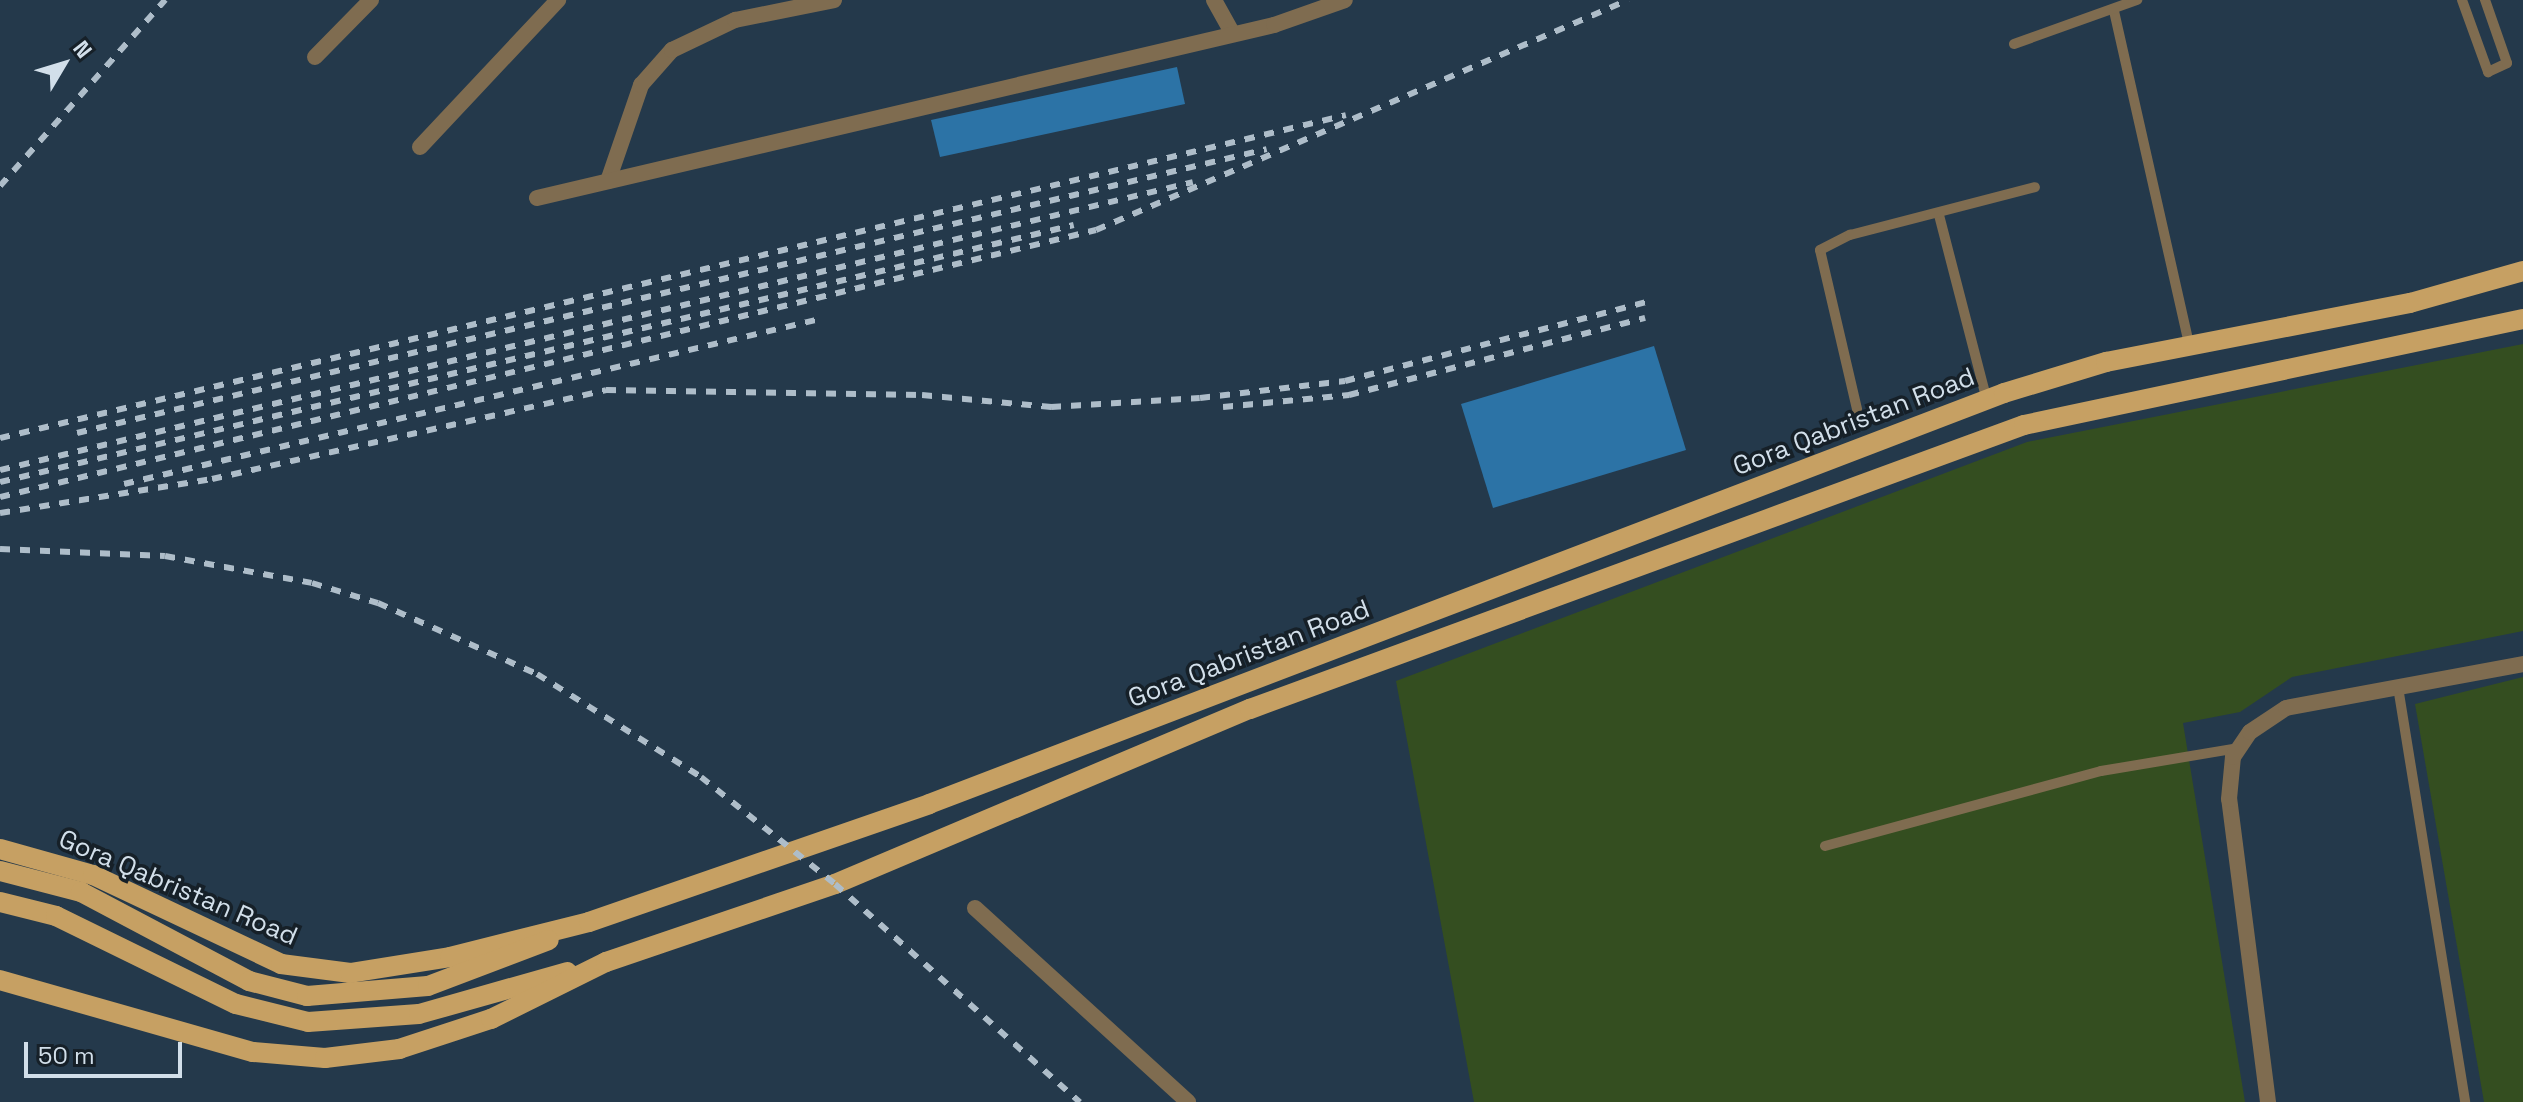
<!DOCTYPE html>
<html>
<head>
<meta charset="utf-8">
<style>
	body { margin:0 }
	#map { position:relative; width:2523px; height:1102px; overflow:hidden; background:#24394b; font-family:"Space Grotesk",sans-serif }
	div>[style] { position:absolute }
	.green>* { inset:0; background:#344e20 }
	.building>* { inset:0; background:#2c73a6 }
	.service>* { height:10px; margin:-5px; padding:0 5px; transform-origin:5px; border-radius:5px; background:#7f6c50 }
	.minor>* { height:16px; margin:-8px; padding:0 8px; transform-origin:8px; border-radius:8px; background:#7f6c50 }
	.primary>* { height:20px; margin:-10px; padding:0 10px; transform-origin:10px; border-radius:10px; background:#c6a063 }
	.rail>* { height:6px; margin-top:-3px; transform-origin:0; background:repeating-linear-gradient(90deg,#aebdc9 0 10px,transparent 0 20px) }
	span { translate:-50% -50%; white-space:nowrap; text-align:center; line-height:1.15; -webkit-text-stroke:7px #162028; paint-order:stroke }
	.street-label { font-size:26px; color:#d2dfea }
	.north { position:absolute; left:24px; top:24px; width:80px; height:80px; -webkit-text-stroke:6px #162028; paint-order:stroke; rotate:52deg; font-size:22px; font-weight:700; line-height:32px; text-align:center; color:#d2dfea }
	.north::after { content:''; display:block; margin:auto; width:28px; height:36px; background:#d2dfea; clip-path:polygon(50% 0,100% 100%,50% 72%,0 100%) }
	.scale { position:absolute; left:24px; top:1042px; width:158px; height:36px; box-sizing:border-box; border:4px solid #d2dfea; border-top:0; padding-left:10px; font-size:24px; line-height:28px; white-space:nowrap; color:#d2dfea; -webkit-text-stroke:6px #162028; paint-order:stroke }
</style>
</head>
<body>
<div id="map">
	<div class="green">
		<i style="clip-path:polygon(2523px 344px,2523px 631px,2292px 677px,2240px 712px,2183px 723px,2245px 1102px,1474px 1102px,1396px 681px,2027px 442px)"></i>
		<i style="clip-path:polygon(2523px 677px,2523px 1102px,2484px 1102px,2415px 704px)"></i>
	</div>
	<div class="building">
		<i style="clip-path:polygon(1177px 67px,1185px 104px,940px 157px,931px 120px)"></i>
		<i style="clip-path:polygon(1654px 346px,1686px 450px,1493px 508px,1461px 404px)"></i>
	</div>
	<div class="service">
		<i style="left:2462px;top:0;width:77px;rotate:70.1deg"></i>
		<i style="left:2488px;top:72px;width:21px;rotate:-25deg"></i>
		<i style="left:2507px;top:63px;width:67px;rotate:-109.2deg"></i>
		<i style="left:2114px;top:11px;width:344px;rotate:77.3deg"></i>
		<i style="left:2014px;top:44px;width:131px;rotate:-19.7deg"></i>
		<i style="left:1939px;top:215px;width:191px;rotate:75.5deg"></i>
		<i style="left:1857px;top:409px;width:163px;rotate:-103.1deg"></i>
		<i style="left:1820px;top:250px;width:34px;rotate:-27deg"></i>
		<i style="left:1850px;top:235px;width:191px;rotate:-14.5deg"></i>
		<i style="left:2398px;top:687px;width:420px;rotate:80.8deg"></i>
		<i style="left:1825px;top:846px;width:286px;rotate:-15.2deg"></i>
		<i style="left:2101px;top:771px;width:140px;rotate:-9.5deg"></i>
	</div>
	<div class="minor">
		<i style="left:1214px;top:0;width:38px;rotate:61deg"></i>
		<i style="left:315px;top:57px;width:80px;rotate:-45.5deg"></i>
		<i style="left:420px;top:147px;width:202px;rotate:-46.8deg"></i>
		<i style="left:608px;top:181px;width:102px;rotate:-71deg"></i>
		<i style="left:641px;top:85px;width:47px;rotate:-48.5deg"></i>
		<i style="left:672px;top:50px;width:70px;rotate:-25.5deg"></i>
		<i style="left:735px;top:20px;width:101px;rotate:-11.4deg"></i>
		<i style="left:537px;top:198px;width:757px;rotate:-13.21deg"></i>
		<i style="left:1274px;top:25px;width:75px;rotate:-19.4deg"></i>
		<i style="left:975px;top:908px;width:288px;rotate:42.3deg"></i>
		<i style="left:2268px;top:1102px;width:305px;rotate:-97.3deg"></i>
		<i style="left:2229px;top:799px;width:42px;rotate:-84.6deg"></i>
		<i style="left:2233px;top:757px;width:30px;rotate:-56deg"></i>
		<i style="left:2250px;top:732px;width:43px;rotate:-33.7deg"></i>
		<i style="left:2286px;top:708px;width:241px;rotate:-10.5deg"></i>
	</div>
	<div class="primary">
		<i style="left:0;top:849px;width:97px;rotate:15.6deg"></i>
		<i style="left:93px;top:875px;width:208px;rotate:25.3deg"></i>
		<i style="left:281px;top:964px;width:70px;rotate:7.4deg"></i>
		<i style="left:350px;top:973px;width:101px;rotate:-9.1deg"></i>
		<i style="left:450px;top:957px;width:143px;rotate:-14.1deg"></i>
		<i style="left:589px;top:922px;width:360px;rotate:-19.1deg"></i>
		<i style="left:929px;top:804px;width:1151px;rotate:-20.92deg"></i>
		<i style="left:2004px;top:393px;width:107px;rotate:-16.9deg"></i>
		<i style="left:2106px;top:362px;width:310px;rotate:-11deg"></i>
		<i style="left:2410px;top:303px;width:117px;rotate:-15.8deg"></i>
		<i style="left:0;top:871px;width:84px;rotate:14.5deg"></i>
		<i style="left:81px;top:892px;width:190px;rotate:27.9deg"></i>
		<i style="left:249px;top:981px;width:60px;rotate:14.5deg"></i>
		<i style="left:307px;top:996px;width:121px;rotate:-4.7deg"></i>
		<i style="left:428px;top:986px;width:129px;rotate:-20.8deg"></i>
		<i style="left:0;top:902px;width:58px;rotate:14deg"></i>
		<i style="left:56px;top:916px;width:200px;rotate:26.1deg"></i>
		<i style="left:236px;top:1004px;width:74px;rotate:14deg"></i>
		<i style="left:308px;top:1022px;width:111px;rotate:-4.1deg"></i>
		<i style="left:419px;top:1014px;width:154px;rotate:-15.8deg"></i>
		<i style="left:0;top:980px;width:263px;rotate:15.9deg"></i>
		<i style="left:253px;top:1052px;width:72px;rotate:4.8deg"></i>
		<i style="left:325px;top:1058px;width:75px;rotate:-6.9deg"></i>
		<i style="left:399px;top:1049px;width:97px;rotate:-18.1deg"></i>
		<i style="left:491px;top:1019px;width:128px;rotate:-26.4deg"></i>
		<i style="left:606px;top:962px;width:242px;rotate:-18.8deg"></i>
		<i style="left:835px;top:884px;width:450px;rotate:-22.9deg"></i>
		<i style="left:1250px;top:709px;width:824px;rotate:-20.15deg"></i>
		<i style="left:2024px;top:425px;width:510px;rotate:-11.99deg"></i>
	</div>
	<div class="rail">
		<i style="left:0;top:186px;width:249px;rotate:-48.4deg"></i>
		<i style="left:1223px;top:407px;width:127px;rotate:-5.4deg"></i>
		<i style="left:1349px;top:395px;width:306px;rotate:-14.6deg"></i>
		<i style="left:77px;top:433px;width:1223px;rotate:-13.42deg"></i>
		<i style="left:0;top:438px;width:1384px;rotate:-13.49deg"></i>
		<i style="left:0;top:470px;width:1227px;rotate:-13.57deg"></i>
		<i style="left:0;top:482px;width:1104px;rotate:-13.46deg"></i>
		<i style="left:124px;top:484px;width:719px;rotate:-13.34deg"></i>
		<i style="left:0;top:497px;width:1128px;rotate:-13.69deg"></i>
		<i style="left:1096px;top:230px;width:580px;rotate:-23.38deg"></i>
		<i style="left:0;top:513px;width:215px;rotate:-9.1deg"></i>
		<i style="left:212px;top:479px;width:404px;rotate:-12.7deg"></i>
		<i style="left:606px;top:390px;width:316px;rotate:0.9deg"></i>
		<i style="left:922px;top:395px;width:130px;rotate:5.3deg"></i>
		<i style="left:1051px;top:407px;width:149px;rotate:-3.5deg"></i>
		<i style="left:1200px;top:398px;width:146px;rotate:-6.7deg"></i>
		<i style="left:1345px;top:381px;width:311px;rotate:-14.7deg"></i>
		<i style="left:0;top:549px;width:165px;rotate:2.4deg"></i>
		<i style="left:165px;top:556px;width:149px;rotate:10.4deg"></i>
		<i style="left:312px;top:583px;width:69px;rotate:16.9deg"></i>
		<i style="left:378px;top:603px;width:174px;rotate:24.1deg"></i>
		<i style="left:537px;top:674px;width:194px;rotate:32.1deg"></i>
		<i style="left:701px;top:777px;width:171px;rotate:38.6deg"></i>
		<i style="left:835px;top:884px;width:328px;rotate:41.7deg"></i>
	</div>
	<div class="street-label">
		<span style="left:1854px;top:422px;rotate:-21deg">Gora Qabristan Road</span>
		<span style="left:1249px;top:654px;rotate:-21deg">Gora Qabristan Road</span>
		<span style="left:178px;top:888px;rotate:23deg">Gora Qabristan Road</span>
	</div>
	<div class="north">N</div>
	<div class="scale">50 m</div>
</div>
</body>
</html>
